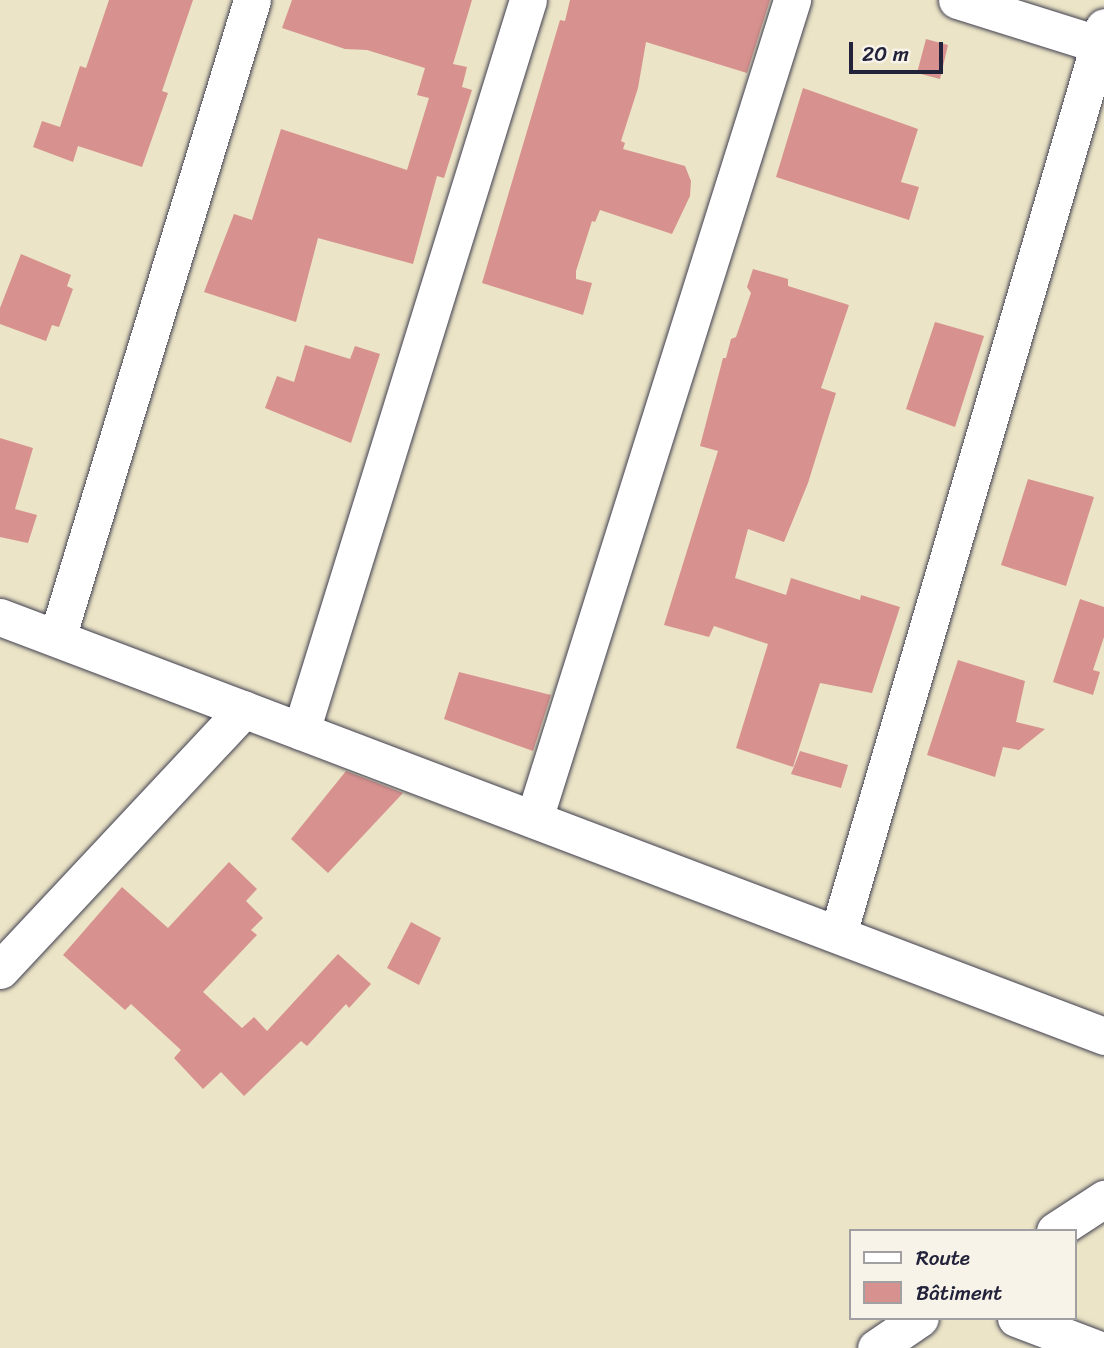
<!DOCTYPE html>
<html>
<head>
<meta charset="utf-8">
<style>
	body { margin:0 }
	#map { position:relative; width:1104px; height:1348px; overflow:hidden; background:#ebe4c6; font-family:Sriracha,sans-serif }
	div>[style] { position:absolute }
	.building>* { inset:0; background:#d7928f }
	.roads { filter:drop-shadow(0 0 2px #403f50) drop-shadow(0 0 2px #403f50) }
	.street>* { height:37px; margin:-18.5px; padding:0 18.5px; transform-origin:18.5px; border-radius:18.5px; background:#fff }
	span { translate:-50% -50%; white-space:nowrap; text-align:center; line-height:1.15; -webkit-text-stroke:7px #f7f3e8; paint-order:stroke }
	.legend { position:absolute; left:849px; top:1229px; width:228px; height:91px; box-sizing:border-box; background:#f7f3e8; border:2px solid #a29fa3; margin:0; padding:9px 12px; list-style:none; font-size:21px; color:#22223b }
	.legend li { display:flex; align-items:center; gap:14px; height:35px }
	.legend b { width:35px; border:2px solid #a29fa3 }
	.scale { position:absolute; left:849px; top:42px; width:94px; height:32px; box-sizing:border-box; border:4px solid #22223b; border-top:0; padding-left:9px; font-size:21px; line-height:24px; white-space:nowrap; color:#22223b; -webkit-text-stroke:5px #f7f3e8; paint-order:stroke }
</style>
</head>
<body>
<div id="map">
	<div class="building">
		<i style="clip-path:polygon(109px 0,193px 0,162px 91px,168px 93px,142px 167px,78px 146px,73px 162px,33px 147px,42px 121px,60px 127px,80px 66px,86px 68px)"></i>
		<i style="clip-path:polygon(292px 0,472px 0,453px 64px,467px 67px,462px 87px,472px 90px,444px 178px,437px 176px,413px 264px,318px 238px,296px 322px,204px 292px,234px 214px,252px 220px,281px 129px,407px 170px,429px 98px,417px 95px,425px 68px,367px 50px,345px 49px,282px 28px)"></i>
		<i style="clip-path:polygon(570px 0,770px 0,747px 73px,646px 42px,638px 88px,621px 141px,625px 143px,623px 149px,685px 166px,691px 181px,690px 196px,672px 234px,600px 210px,595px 222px,592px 221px,576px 271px,576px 279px,592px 283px,583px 315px,482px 283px,560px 20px,565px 21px)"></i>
		<i style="clip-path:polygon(926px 39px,948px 45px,940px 79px,917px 73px)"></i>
		<i style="clip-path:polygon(803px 88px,918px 129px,901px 182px,919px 187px,909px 220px,776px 177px)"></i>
		<i style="clip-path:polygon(21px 254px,71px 275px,67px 286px,73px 289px,59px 327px,52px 325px,46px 341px,0 324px,0 308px)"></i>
		<i style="clip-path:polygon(753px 269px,788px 279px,788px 286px,849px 305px,821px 388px,836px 393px,808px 483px,784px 542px,748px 529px,735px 578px,786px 595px,791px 578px,860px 600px,861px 595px,900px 607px,872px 693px,820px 683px,793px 767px,736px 748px,768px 644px,714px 626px,709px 637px,664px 625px,718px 451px,700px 446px,723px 358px,726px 358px,731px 339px,736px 337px,751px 293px,747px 287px)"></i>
		<i style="clip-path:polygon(935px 322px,984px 336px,955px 427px,906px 409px)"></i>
		<i style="clip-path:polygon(305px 345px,350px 359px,355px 346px,380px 354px,351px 443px,265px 408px,277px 376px,294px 382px)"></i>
		<i style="clip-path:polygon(0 438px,33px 448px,15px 509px,37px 515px,28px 543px,0 537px)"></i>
		<i style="clip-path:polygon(1028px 479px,1094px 497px,1066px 586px,1001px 565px)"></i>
		<i style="clip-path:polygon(1080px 599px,1104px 607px,1104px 637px,1093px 670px,1100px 672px,1093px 695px,1053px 682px)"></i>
		<i style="clip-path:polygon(958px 660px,1025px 681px,1016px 722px,1045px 729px,1019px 750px,1003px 747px,995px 777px,927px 755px)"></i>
		<i style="clip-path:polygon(459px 672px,551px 695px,533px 751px,444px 719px)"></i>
		<i style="clip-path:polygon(800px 751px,848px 765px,841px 788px,791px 774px)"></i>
		<i style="clip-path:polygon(346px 771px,403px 793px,328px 873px,291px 839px)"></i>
		<i style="clip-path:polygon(229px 862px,257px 889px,246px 901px,263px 918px,251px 930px,257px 935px,203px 992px,242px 1028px,254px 1017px,267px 1031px,338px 954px,371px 984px,349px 1008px,346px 1004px,307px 1046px,301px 1041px,244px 1096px,221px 1072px,203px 1089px,174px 1058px,181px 1050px,131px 1004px,125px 1010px,63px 955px,122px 887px,168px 928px)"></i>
		<i style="clip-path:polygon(411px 922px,441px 938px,419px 985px,387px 968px)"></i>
	</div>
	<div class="roads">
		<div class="street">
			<i style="left:957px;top:0;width:154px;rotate:17.4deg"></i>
			<i style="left:0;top:617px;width:1181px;rotate:20.78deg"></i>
			<i style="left:57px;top:638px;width:667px;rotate:-73deg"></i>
			<i style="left:301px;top:731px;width:765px;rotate:-72.75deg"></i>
			<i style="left:534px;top:819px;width:859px;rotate:-72.51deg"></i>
			<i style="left:838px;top:934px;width:945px;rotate:-73.65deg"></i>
			<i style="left:0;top:970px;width:357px;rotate:-46.9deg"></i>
			<i style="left:1055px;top:1231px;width:59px;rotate:-33.1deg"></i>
			<i style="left:1016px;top:1318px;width:85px;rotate:20.8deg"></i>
			<i style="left:876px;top:1348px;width:53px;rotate:-34.3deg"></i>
		</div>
	</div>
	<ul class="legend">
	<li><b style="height:9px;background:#fff"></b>Route</li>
	<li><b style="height:19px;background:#d7928f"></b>Bâtiment</li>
	</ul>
	<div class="scale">20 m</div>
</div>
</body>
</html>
